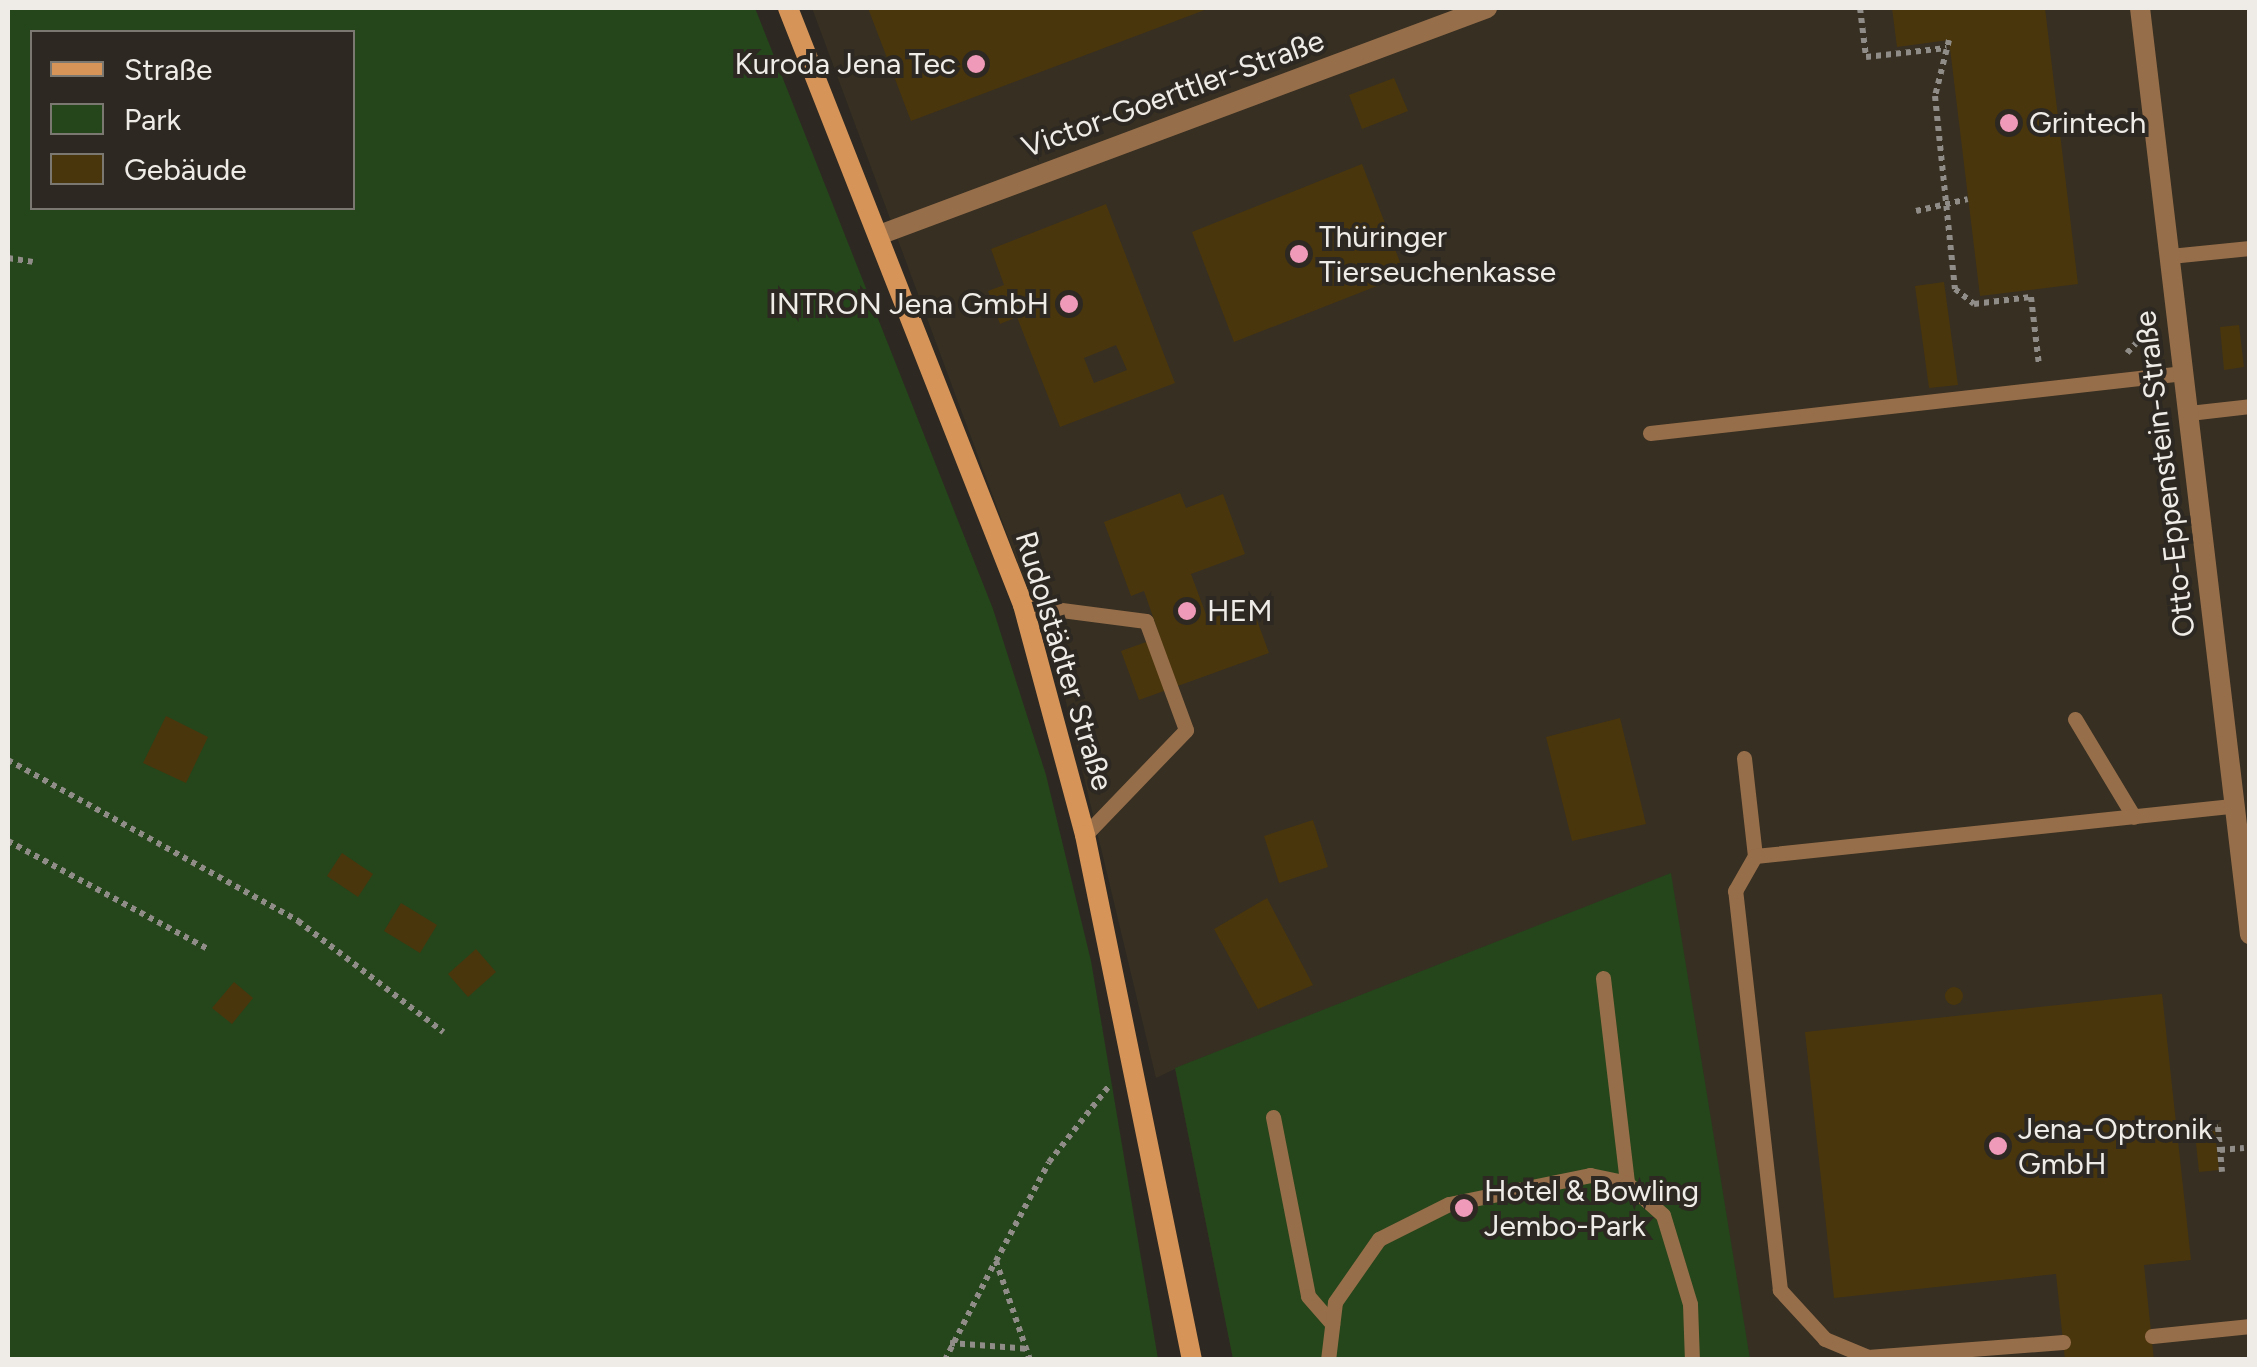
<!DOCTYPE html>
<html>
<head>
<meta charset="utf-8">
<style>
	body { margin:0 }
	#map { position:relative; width:2257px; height:1367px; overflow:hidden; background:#2d2922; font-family:Figtree,sans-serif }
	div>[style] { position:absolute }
	.built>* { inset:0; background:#362f22 }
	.green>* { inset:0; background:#25451b }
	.building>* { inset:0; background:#4a360d }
	.round { border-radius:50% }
	.path>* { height:6px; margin-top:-3px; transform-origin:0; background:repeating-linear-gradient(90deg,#908c87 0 5px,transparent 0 10px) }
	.lane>* { height:15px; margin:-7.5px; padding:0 7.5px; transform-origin:7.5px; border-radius:7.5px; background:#976e4a }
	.street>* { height:20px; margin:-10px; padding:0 10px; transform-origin:10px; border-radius:10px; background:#976e4a }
	.secondary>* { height:20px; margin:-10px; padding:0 10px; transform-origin:10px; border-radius:10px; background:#d69458 }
	.dots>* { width:28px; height:28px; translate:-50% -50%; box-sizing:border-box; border:5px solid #2d2922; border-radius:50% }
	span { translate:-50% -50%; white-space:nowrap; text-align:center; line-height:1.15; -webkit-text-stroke:8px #2d2922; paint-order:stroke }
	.poi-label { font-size:30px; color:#efece8 }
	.right { translate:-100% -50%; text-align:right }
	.left { translate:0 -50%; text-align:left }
	.street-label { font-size:30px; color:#efece8 }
	.frame { position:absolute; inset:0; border:10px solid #efece8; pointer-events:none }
	.legend { position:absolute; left:30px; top:30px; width:325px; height:180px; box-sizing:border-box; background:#2d2922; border:2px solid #7b7771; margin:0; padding:12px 18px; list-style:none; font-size:30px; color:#efece8 }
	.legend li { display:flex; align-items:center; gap:20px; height:50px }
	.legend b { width:50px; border:2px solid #7b7771 }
</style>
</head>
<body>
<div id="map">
	<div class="built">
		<i style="clip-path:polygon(812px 8px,2249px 8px,2249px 1359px,1233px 1359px,1175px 1069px,1156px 1078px,1060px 677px)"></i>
	</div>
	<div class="green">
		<i style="clip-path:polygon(evenodd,8px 8px,755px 8px,993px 609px,1046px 775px,1091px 961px,1158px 1359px,8px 1359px,8px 8px,32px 32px,352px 32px,352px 208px,32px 208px,32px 32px)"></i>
		<i style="clip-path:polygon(1671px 873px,1750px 1359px,1233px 1359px,1175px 1068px)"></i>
	</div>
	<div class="building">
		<i style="clip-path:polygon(868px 8px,1210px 8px,911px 121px)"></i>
		<i style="clip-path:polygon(1892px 8px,2045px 8px,2078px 284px,1980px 296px,1949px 40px,1897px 47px)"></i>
		<i style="clip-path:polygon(1394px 78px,1408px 111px,1362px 129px,1349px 95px)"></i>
		<i style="clip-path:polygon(1362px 164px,1405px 275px,1234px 342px,1192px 232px)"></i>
		<i style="clip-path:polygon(evenodd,1106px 204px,1175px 383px,1060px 427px,1017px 317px,1000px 324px,988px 291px,1004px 285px,991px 249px,1106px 204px,1116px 345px,1127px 370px,1094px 383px,1084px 358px,1116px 345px)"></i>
		<i style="clip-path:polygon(1944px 282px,1958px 385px,1929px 388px,1915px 286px)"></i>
		<i style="clip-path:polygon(2239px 325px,2244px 367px,2224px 370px,2220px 327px)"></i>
		<i style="clip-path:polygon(1180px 493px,1186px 508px,1223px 494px,1245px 554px,1191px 574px,1208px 620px,1251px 604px,1269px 653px,1139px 700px,1121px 651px,1160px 637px,1144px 591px,1131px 596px,1104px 522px)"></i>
		<i style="clip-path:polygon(166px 716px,208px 737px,186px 783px,143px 763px)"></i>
		<i style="clip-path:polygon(1620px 718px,1646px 824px,1572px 841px,1546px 737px)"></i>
		<i style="clip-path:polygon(1313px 820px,1328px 867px,1279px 883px,1264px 836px)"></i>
		<i style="clip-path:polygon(342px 853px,373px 874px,358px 897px,327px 876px)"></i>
		<i style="clip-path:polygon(1267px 898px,1313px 985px,1258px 1009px,1214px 929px)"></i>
		<i style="clip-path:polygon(401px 903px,437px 925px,420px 953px,384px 931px)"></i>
		<i style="clip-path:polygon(476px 949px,496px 972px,468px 997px,448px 974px)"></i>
		<i style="clip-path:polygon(234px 982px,253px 998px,232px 1024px,212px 1008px)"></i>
		<i class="round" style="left:1945px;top:987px;width:18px;height:18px"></i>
		<i style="clip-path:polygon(2162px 994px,2191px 1260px,2144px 1265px,2154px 1360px,2065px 1360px,2056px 1274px,1834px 1298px,1805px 1032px)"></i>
		<i style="clip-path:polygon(2215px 1131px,2219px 1170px,2199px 1172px,2195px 1133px)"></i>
	</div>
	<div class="path">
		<i style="left:1860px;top:8px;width:49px;rotate:83deg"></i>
		<i style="left:1866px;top:57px;width:81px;rotate:-6.4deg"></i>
		<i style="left:1949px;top:40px;width:58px;rotate:104deg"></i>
		<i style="left:1935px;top:96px;width:194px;rotate:84.1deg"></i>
		<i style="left:1955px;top:289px;width:24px;rotate:38deg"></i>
		<i style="left:1974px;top:304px;width:57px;rotate:-7deg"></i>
		<i style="left:2031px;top:297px;width:68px;rotate:83.3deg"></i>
		<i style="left:1916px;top:211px;width:53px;rotate:-13deg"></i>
		<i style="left:8px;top:258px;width:25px;rotate:9deg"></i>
		<i style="left:2127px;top:353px;width:33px;rotate:-47deg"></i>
		<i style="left:8px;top:760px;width:332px;rotate:29deg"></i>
		<i style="left:298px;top:921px;width:183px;rotate:37.4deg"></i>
		<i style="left:8px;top:841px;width:227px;rotate:28.4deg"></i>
		<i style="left:2197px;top:1130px;width:21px;rotate:-8deg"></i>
		<i style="left:2218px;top:1127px;width:45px;rotate:84.9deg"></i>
		<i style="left:2220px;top:1150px;width:24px;rotate:-5deg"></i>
		<i style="left:950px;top:1343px;width:79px;rotate:4.3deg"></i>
		<i style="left:945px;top:1360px;width:110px;rotate:-63deg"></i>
		<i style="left:1030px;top:1360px;width:105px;rotate:-109deg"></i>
		<i style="left:996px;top:1261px;width:112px;rotate:-61.8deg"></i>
		<i style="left:1049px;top:1162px;width:97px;rotate:-51.7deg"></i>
	</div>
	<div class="lane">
		<i style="left:2170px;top:256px;width:80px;rotate:-5.7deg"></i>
		<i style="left:2189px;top:413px;width:61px;rotate:-6.5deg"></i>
		<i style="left:1650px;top:433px;width:537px;rotate:-6.41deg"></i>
		<i style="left:1023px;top:605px;width:124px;rotate:7.4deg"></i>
		<i style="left:1146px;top:621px;width:116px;rotate:69.8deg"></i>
		<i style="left:1186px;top:730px;width:146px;rotate:133.9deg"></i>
		<i style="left:2075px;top:719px;width:114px;rotate:59deg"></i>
		<i style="left:1744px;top:758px;width:99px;rotate:83.6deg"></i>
		<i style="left:1603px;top:978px;width:206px;rotate:83.3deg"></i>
		<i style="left:1273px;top:1117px;width:182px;rotate:78.9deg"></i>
		<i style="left:1308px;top:1296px;width:37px;rotate:49deg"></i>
		<i style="left:2152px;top:1336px;width:99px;rotate:-5.8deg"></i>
		<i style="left:2063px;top:1342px;width:196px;rotate:175.6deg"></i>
		<i style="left:1868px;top:1357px;width:47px;rotate:-157.3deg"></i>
		<i style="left:1825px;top:1339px;width:67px;rotate:-132.6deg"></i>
		<i style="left:1780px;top:1290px;width:402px;rotate:-96.4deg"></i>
		<i style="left:1735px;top:891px;width:40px;rotate:-60.3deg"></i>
		<i style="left:1755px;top:856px;width:482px;rotate:-6deg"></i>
		<i style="left:1328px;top:1360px;width:58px;rotate:-83.1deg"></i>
		<i style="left:1335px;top:1302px;width:77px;rotate:-55.1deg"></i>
		<i style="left:1379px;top:1239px;width:78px;rotate:-26.6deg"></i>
		<i style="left:1449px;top:1204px;width:144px;rotate:-11.6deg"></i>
		<i style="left:1590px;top:1175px;width:38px;rotate:12deg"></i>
		<i style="left:1627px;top:1183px;width:48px;rotate:41.6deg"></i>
		<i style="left:1663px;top:1215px;width:93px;rotate:73.1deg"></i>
		<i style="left:1690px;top:1304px;width:56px;rotate:88deg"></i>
	</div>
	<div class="street">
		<i style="left:2140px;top:8px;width:933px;rotate:83.23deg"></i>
		<i style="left:879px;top:235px;width:649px;rotate:-20.47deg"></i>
	</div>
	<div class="secondary">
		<i style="left:788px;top:8px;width:642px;rotate:68.51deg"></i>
		<i style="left:1023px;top:605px;width:238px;rotate:74.9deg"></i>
		<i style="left:1085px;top:835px;width:536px;rotate:78.48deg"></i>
	</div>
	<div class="dots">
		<i style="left:976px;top:64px;background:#ef9ab8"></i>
		<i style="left:2009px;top:123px;background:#ef9ab8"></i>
		<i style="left:1299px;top:254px;background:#ef9ab8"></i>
		<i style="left:1069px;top:304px;background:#ef9ab8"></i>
		<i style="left:1187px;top:611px;background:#ef9ab8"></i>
		<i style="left:1998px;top:1146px;background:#ef9ab8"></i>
		<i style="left:1464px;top:1208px;background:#ef9ab8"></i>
	</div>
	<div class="poi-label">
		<span class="right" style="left:956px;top:64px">Kuroda Jena Tec</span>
		<span class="left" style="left:2029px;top:123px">Grintech</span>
		<span class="left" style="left:1319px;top:254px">Thüringer<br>Tierseuchenkasse</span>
		<span class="right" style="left:1049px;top:304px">INTRON Jena GmbH</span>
		<span class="left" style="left:1207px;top:611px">HEM</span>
		<span class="left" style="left:2018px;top:1146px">Jena-Optronik<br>GmbH</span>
		<span class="left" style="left:1484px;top:1208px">Hotel &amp; Bowling<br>Jembo-Park</span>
	</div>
	<div class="street-label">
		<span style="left:1173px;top:94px;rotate:-20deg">Victor-Goerttler-Straße</span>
		<span style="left:2165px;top:474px;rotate:-97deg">Otto-Eppenstein-Straße</span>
		<span style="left:1064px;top:661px;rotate:73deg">Rudolstädter Straße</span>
	</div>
	<div class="frame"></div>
	<ul class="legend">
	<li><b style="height:12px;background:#d69458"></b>Straße</li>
	<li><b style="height:28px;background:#25451b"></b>Park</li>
	<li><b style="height:28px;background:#4a360d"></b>Gebäude</li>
	</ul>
</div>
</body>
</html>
